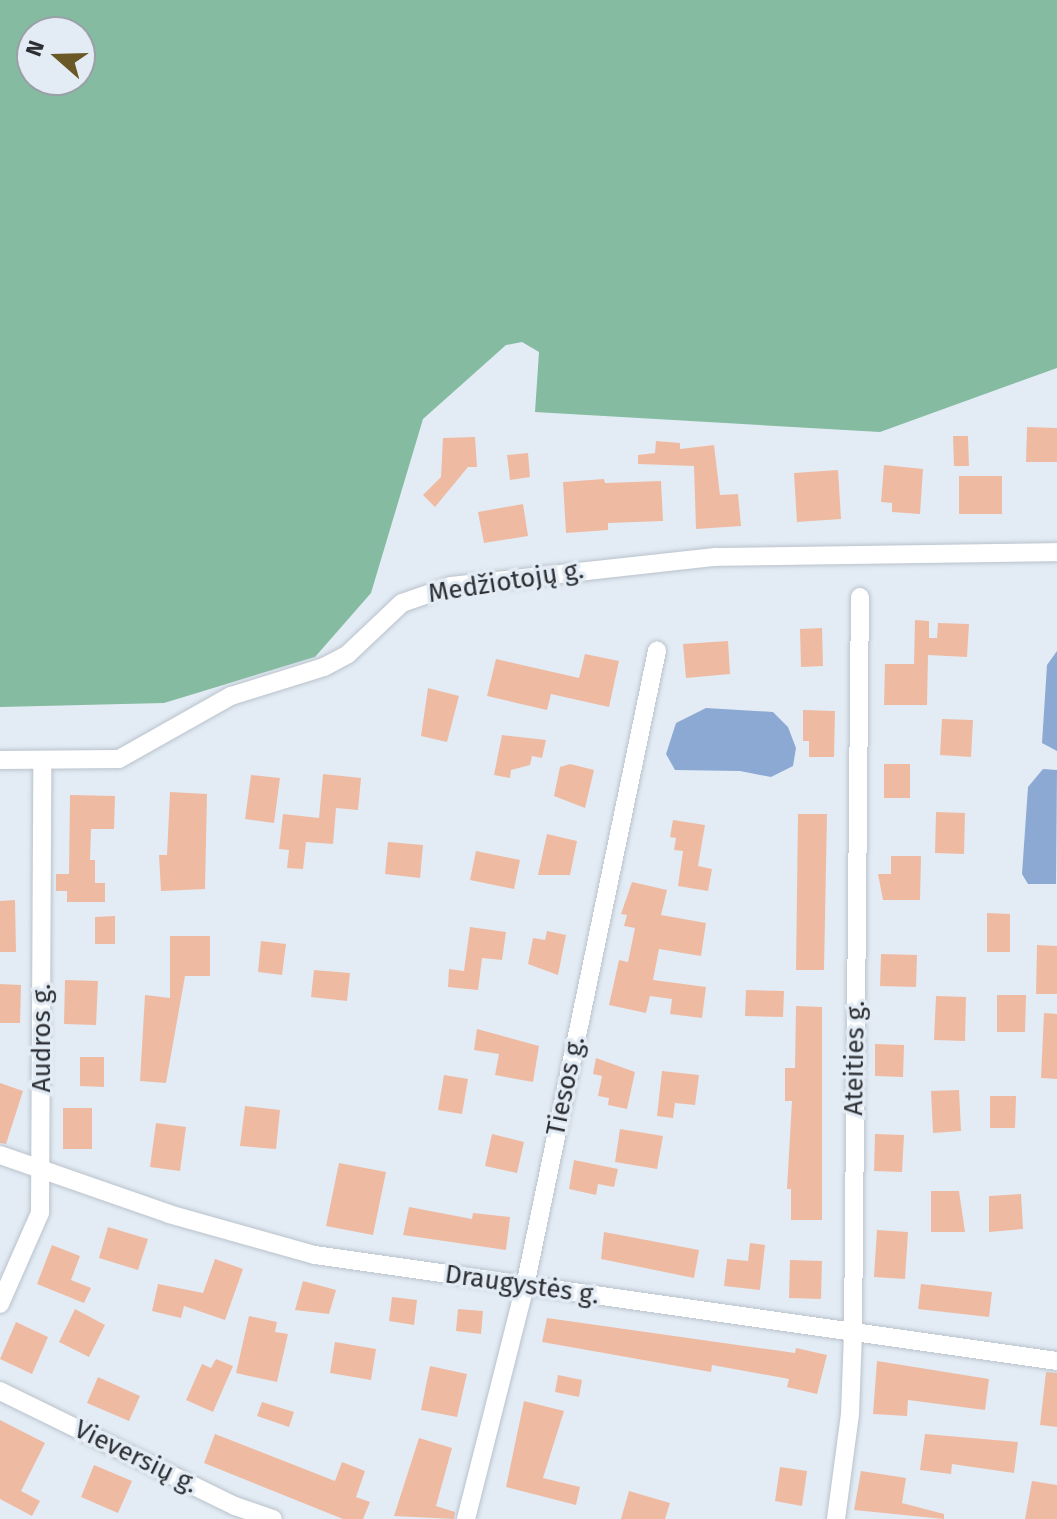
<!DOCTYPE html>
<html>
<head>
<meta charset="utf-8">
<style>
	body { margin:0 }
	#map { position:relative; width:1057px; height:1519px; overflow:hidden; background:#e3ecf5; font-family:"Fira Sans",sans-serif }
	div>[style] { position:absolute }
	.forest>* { inset:0; background:#85bba0 }
	.water>* { inset:0; background:#8ca9d3 }
	.building>* { inset:0; background:#eebba2 }
	.roads { filter:drop-shadow(0 0 2px #bac2cb) drop-shadow(0 0 2px #bac2cb) }
	.minor>* { height:18px; margin:-9px; padding:0 9px; transform-origin:9px; border-radius:9px; background:#fff }
	span { translate:-50% -50%; white-space:nowrap; text-align:center; line-height:1.15; -webkit-text-stroke:7px #e3ecf5; paint-order:stroke }
	.street-label { font-size:26px; color:#2b2e32 }
	.north { position:absolute; left:16px; top:16px; width:80px; height:80px; box-sizing:border-box; background:#e3ecf5; border:2px solid #99a0a7; border-radius:50%; rotate:290deg; font-size:22px; font-weight:700; line-height:32px; text-align:center; color:#2b2e32 }
	.north::after { content:''; display:block; margin:auto; width:28px; height:36px; background:#6a5826; clip-path:polygon(50% 0,100% 100%,50% 72%,0 100%) }
</style>
</head>
<body>
<div id="map">
	<div class="forest">
		<i style="clip-path:polygon(evenodd,0 0,1057px 0,1057px 368px,880px 432px,535px 412px,539px 352px,522px 342px,506px 345px,423px 419px,371px 593px,315px 657px,164px 703px,0 707px,0 0,32px 32px,80px 32px,80px 80px,32px 80px,32px 32px)"></i>
	</div>
	<div class="water">
		<i style="clip-path:polygon(1057px 651px,1057px 751px,1042px 743px,1047px 665px)"></i>
		<i style="clip-path:polygon(706px 708px,773px 712px,788px 727px,796px 748px,793px 766px,771px 777px,740px 771px,675px 770px,666px 754px,676px 723px)"></i>
		<i style="clip-path:polygon(1043px 769px,1057px 770px,1056px 884px,1028px 884px,1022px 874px,1028px 787px)"></i>
	</div>
	<div class="building">
		<i style="clip-path:polygon(1027px 427px,1057px 428px,1057px 462px,1026px 462px)"></i>
		<i style="clip-path:polygon(953px 436px,968px 436px,969px 466px,954px 466px)"></i>
		<i style="clip-path:polygon(475px 437px,477px 467px,468px 467px,435px 507px,423px 495px,441px 477px,443px 438px)"></i>
		<i style="clip-path:polygon(656px 441px,680px 443px,680px 449px,714px 445px,720px 495px,738px 494px,741px 526px,696px 529px,694px 466px,638px 464px,638px 455px,655px 453px)"></i>
		<i style="clip-path:polygon(528px 453px,530px 477px,510px 480px,507px 455px)"></i>
		<i style="clip-path:polygon(884px 465px,923px 469px,920px 514px,892px 512px,892px 503px,881px 502px)"></i>
		<i style="clip-path:polygon(838px 470px,841px 519px,797px 522px,794px 473px)"></i>
		<i style="clip-path:polygon(959px 476px,1002px 476px,1002px 514px,959px 514px)"></i>
		<i style="clip-path:polygon(604px 479px,605px 483px,661px 481px,663px 521px,608px 523px,608px 530px,566px 533px,563px 482px)"></i>
		<i style="clip-path:polygon(523px 504px,528px 536px,484px 543px,478px 512px)"></i>
		<i style="clip-path:polygon(915px 620px,929px 621px,929px 638px,937px 638px,938px 623px,969px 624px,967px 657px,928px 655px,927px 705px,884px 705px,885px 664px,914px 664px)"></i>
		<i style="clip-path:polygon(822px 628px,823px 666px,801px 667px,800px 629px)"></i>
		<i style="clip-path:polygon(728px 641px,730px 674px,686px 678px,683px 644px)"></i>
		<i style="clip-path:polygon(585px 654px,619px 661px,609px 707px,551px 694px,547px 710px,487px 696px,496px 659px,579px 678px)"></i>
		<i style="clip-path:polygon(428px 688px,459px 696px,447px 742px,421px 736px)"></i>
		<i style="clip-path:polygon(803px 710px,835px 711px,834px 757px,809px 757px,809px 741px,803px 741px)"></i>
		<i style="clip-path:polygon(942px 719px,973px 720px,971px 757px,940px 755px)"></i>
		<i style="clip-path:polygon(502px 735px,546px 740px,542px 758px,532px 756px,530px 765px,511px 770px,510px 778px,494px 775px)"></i>
		<i style="clip-path:polygon(570px 764px,594px 770px,585px 808px,554px 796px,560px 767px)"></i>
		<i style="clip-path:polygon(884px 764px,910px 764px,910px 798px,884px 798px)"></i>
		<i style="clip-path:polygon(323px 774px,361px 778px,358px 810px,336px 808px,333px 844px,306px 842px,303px 869px,287px 868px,289px 850px,279px 849px,283px 814px,319px 818px)"></i>
		<i style="clip-path:polygon(251px 775px,280px 778px,274px 823px,245px 819px)"></i>
		<i style="clip-path:polygon(170px 792px,207px 794px,205px 889px,161px 891px,159px 855px,167px 855px)"></i>
		<i style="clip-path:polygon(70px 795px,115px 796px,114px 829px,91px 829px,90px 860px,95px 860px,95px 883px,105px 883px,105px 902px,67px 902px,67px 891px,56px 891px,56px 874px,69px 874px)"></i>
		<i style="clip-path:polygon(936px 812px,965px 813px,964px 854px,935px 853px)"></i>
		<i style="clip-path:polygon(798px 814px,827px 814px,824px 970px,796px 970px)"></i>
		<i style="clip-path:polygon(673px 820px,705px 825px,698px 866px,712px 869px,708px 891px,678px 886px,683px 851px,674px 850px,676px 838px,670px 837px)"></i>
		<i style="clip-path:polygon(547px 834px,577px 841px,570px 875px,538px 875px)"></i>
		<i style="clip-path:polygon(388px 842px,423px 845px,420px 878px,385px 874px)"></i>
		<i style="clip-path:polygon(476px 851px,520px 860px,514px 889px,470px 880px)"></i>
		<i style="clip-path:polygon(891px 856px,921px 856px,920px 900px,883px 900px,878px 874px,891px 874px)"></i>
		<i style="clip-path:polygon(632px 882px,667px 890px,661px 915px,706px 923px,701px 956px,659px 949px,653px 980px,706px 987px,702px 1018px,670px 1014px,672px 999px,650px 996px,646px 1013px,609px 1005px,619px 960px,628px 962px,635px 928px,624px 926px,627px 915px,621px 914px)"></i>
		<i style="clip-path:polygon(15px 900px,16px 952px,0 952px,0 901px)"></i>
		<i style="clip-path:polygon(987px 913px,1010px 914px,1010px 952px,987px 952px)"></i>
		<i style="clip-path:polygon(115px 916px,115px 944px,95px 944px,95px 917px)"></i>
		<i style="clip-path:polygon(470px 927px,506px 932px,502px 960px,482px 958px,478px 990px,448px 987px,449px 969px,464px 971px)"></i>
		<i style="clip-path:polygon(547px 931px,566px 935px,558px 975px,528px 964px,533px 938px,545px 940px)"></i>
		<i style="clip-path:polygon(170px 936px,210px 936px,210px 976px,185px 976px,166px 1083px,140px 1081px,145px 995px,170px 998px)"></i>
		<i style="clip-path:polygon(261px 941px,286px 944px,282px 975px,258px 972px)"></i>
		<i style="clip-path:polygon(1037px 945px,1057px 946px,1057px 994px,1036px 994px)"></i>
		<i style="clip-path:polygon(881px 954px,917px 955px,916px 987px,880px 986px)"></i>
		<i style="clip-path:polygon(314px 970px,350px 973px,347px 1001px,311px 997px)"></i>
		<i style="clip-path:polygon(65px 980px,98px 981px,96px 1025px,64px 1024px)"></i>
		<i style="clip-path:polygon(0 984px,21px 985px,20px 1023px,0 1023px)"></i>
		<i style="clip-path:polygon(746px 990px,784px 991px,783px 1017px,745px 1016px)"></i>
		<i style="clip-path:polygon(997px 995px,1026px 995px,1025px 1032px,997px 1032px)"></i>
		<i style="clip-path:polygon(936px 996px,966px 997px,965px 1041px,934px 1040px)"></i>
		<i style="clip-path:polygon(796px 1006px,822px 1007px,822px 1220px,791px 1220px,791px 1189px,787px 1189px,792px 1101px,785px 1101px,785px 1068px,795px 1068px)"></i>
		<i style="clip-path:polygon(1044px 1013px,1057px 1014px,1057px 1079px,1041px 1078px)"></i>
		<i style="clip-path:polygon(477px 1029px,539px 1046px,533px 1082px,495px 1075px,499px 1054px,474px 1050px)"></i>
		<i style="clip-path:polygon(875px 1044px,904px 1045px,903px 1077px,875px 1076px)"></i>
		<i style="clip-path:polygon(80px 1057px,104px 1057px,104px 1087px,80px 1086px)"></i>
		<i style="clip-path:polygon(596px 1058px,635px 1072px,627px 1109px,608px 1105px,609px 1098px,598px 1096px,602px 1076px,593px 1074px)"></i>
		<i style="clip-path:polygon(662px 1071px,699px 1075px,695px 1105px,675px 1103px,673px 1118px,657px 1116px)"></i>
		<i style="clip-path:polygon(444px 1075px,468px 1079px,462px 1114px,438px 1110px)"></i>
		<i style="clip-path:polygon(0 1083px,23px 1091px,6px 1144px,0 1143px)"></i>
		<i style="clip-path:polygon(959px 1090px,961px 1131px,933px 1133px,931px 1091px)"></i>
		<i style="clip-path:polygon(990px 1096px,1016px 1096px,1015px 1128px,990px 1128px)"></i>
		<i style="clip-path:polygon(245px 1106px,280px 1110px,276px 1149px,240px 1146px)"></i>
		<i style="clip-path:polygon(63px 1108px,92px 1108px,92px 1149px,63px 1149px)"></i>
		<i style="clip-path:polygon(156px 1123px,186px 1127px,180px 1171px,150px 1167px)"></i>
		<i style="clip-path:polygon(620px 1129px,663px 1136px,657px 1169px,615px 1162px)"></i>
		<i style="clip-path:polygon(492px 1134px,524px 1142px,517px 1173px,485px 1166px)"></i>
		<i style="clip-path:polygon(875px 1134px,904px 1135px,902px 1172px,874px 1171px)"></i>
		<i style="clip-path:polygon(574px 1160px,618px 1169px,614px 1187px,598px 1184px,596px 1195px,569px 1189px)"></i>
		<i style="clip-path:polygon(339px 1163px,386px 1172px,373px 1235px,326px 1226px)"></i>
		<i style="clip-path:polygon(931px 1191px,959px 1191px,965px 1232px,931px 1232px)"></i>
		<i style="clip-path:polygon(1021px 1194px,1023px 1229px,989px 1232px,989px 1196px)"></i>
		<i style="clip-path:polygon(409px 1207px,472px 1219px,473px 1213px,510px 1217px,506px 1250px,403px 1235px)"></i>
		<i style="clip-path:polygon(108px 1227px,148px 1239px,138px 1270px,99px 1258px)"></i>
		<i style="clip-path:polygon(877px 1230px,908px 1232px,905px 1279px,874px 1277px)"></i>
		<i style="clip-path:polygon(604px 1232px,699px 1250px,694px 1278px,601px 1259px)"></i>
		<i style="clip-path:polygon(750px 1243px,765px 1245px,760px 1290px,724px 1286px,727px 1259px,748px 1261px)"></i>
		<i style="clip-path:polygon(52px 1245px,80px 1256px,71px 1280px,91px 1288px,84px 1303px,37px 1284px)"></i>
		<i style="clip-path:polygon(215px 1259px,243px 1269px,225px 1320px,184px 1306px,181px 1318px,152px 1311px,158px 1284px,203px 1293px)"></i>
		<i style="clip-path:polygon(790px 1260px,822px 1261px,821px 1299px,789px 1298px)"></i>
		<i style="clip-path:polygon(303px 1281px,336px 1290px,329px 1314px,295px 1310px)"></i>
		<i style="clip-path:polygon(921px 1284px,992px 1292px,989px 1317px,918px 1309px)"></i>
		<i style="clip-path:polygon(392px 1297px,417px 1300px,414px 1325px,389px 1321px)"></i>
		<i style="clip-path:polygon(75px 1309px,105px 1325px,89px 1357px,59px 1342px)"></i>
		<i style="clip-path:polygon(458px 1309px,483px 1311px,481px 1334px,456px 1331px)"></i>
		<i style="clip-path:polygon(249px 1316px,277px 1322px,275px 1332px,288px 1334px,277px 1382px,236px 1373px)"></i>
		<i style="clip-path:polygon(547px 1318px,795px 1353px,796px 1348px,827px 1355px,817px 1394px,787px 1387px,789px 1379px,712px 1365px,711px 1372px,542px 1342px)"></i>
		<i style="clip-path:polygon(16px 1322px,48px 1337px,32px 1374px,0 1359px)"></i>
		<i style="clip-path:polygon(335px 1342px,376px 1349px,371px 1380px,330px 1373px)"></i>
		<i style="clip-path:polygon(216px 1359px,233px 1366px,213px 1412px,186px 1400px,202px 1364px,211px 1368px)"></i>
		<i style="clip-path:polygon(877px 1361px,989px 1379px,985px 1410px,908px 1400px,907px 1416px,873px 1414px)"></i>
		<i style="clip-path:polygon(430px 1366px,467px 1374px,457px 1417px,421px 1410px)"></i>
		<i style="clip-path:polygon(1046px 1372px,1057px 1373px,1057px 1427px,1040px 1425px)"></i>
		<i style="clip-path:polygon(558px 1375px,582px 1380px,579px 1397px,555px 1392px)"></i>
		<i style="clip-path:polygon(98px 1377px,140px 1396px,129px 1421px,87px 1403px)"></i>
		<i style="clip-path:polygon(524px 1401px,564px 1411px,543px 1478px,580px 1487px,576px 1505px,506px 1487px)"></i>
		<i style="clip-path:polygon(262px 1402px,294px 1412px,289px 1427px,257px 1416px)"></i>
		<i style="clip-path:polygon(0 1420px,45px 1443px,21px 1491px,40px 1501px,32px 1516px,0 1499px)"></i>
		<i style="clip-path:polygon(215px 1434px,335px 1481px,342px 1462px,365px 1471px,356px 1497px,370px 1502px,363px 1519px,343px 1519px,204px 1463px)"></i>
		<i style="clip-path:polygon(925px 1434px,1018px 1442px,1014px 1473px,952px 1464px,951px 1474px,920px 1470px)"></i>
		<i style="clip-path:polygon(419px 1438px,452px 1448px,436px 1506px,455px 1512px,454px 1519px,394px 1516px)"></i>
		<i style="clip-path:polygon(94px 1465px,132px 1481px,118px 1513px,81px 1497px)"></i>
		<i style="clip-path:polygon(780px 1467px,807px 1471px,802px 1506px,775px 1501px)"></i>
		<i style="clip-path:polygon(861px 1471px,906px 1478px,902px 1503px,944px 1514px,944px 1519px,854px 1510px)"></i>
		<i style="clip-path:polygon(1032px 1481px,1057px 1485px,1057px 1519px,1025px 1519px)"></i>
		<i style="clip-path:polygon(629px 1491px,670px 1503px,665px 1519px,621px 1519px)"></i>
	</div>
	<div class="roads">
		<div class="minor">
			<i style="left:0;top:760px;width:119px;rotate:-0.5deg"></i>
			<i style="left:119px;top:759px;width:129px;rotate:-29.4deg"></i>
			<i style="left:231px;top:696px;width:97px;rotate:-17.3deg"></i>
			<i style="left:324px;top:667px;width:27px;rotate:-28deg"></i>
			<i style="left:348px;top:654px;width:74px;rotate:-43.4deg"></i>
			<i style="left:402px;top:603px;width:52px;rotate:-19.1deg"></i>
			<i style="left:451px;top:586px;width:266px;rotate:-6.3deg"></i>
			<i style="left:715px;top:557px;width:342px;rotate:-0.8deg"></i>
			<i style="left:0;top:1155px;width:179px;rotate:19.2deg"></i>
			<i style="left:169px;top:1214px;width:152px;rotate:15.7deg"></i>
			<i style="left:315px;top:1255px;width:750px;rotate:8.13deg"></i>
			<i style="left:0;top:1304px;width:99px;rotate:-66.3deg"></i>
			<i style="left:40px;top:1213px;width:449px;rotate:-89.7deg"></i>
			<i style="left:0;top:1391px;width:262px;rotate:26.1deg"></i>
			<i style="left:235px;top:1506px;width:40px;rotate:18.9deg"></i>
			<i style="left:466px;top:1519px;width:240px;rotate:-75.8deg"></i>
			<i style="left:525px;top:1286px;width:649px;rotate:-78.26deg"></i>
			<i style="left:836px;top:1519px;width:106px;rotate:-82.4deg"></i>
			<i style="left:850px;top:1414px;width:81px;rotate:-87.9deg"></i>
			<i style="left:853px;top:1333px;width:736px;rotate:-89.46deg"></i>
		</div>
	</div>
	<div class="street-label">
		<span style="left:506px;top:582px;rotate:-9deg">Medžiotojų g.</span>
		<span style="left:42px;top:1038px;rotate:-90deg">Audros g.</span>
		<span style="left:855px;top:1058px;rotate:-89deg">Ateities g.</span>
		<span style="left:566px;top:1086px;rotate:-78deg">Tiesos g.</span>
		<span style="left:522px;top:1285px;rotate:8deg">Draugystės g.</span>
		<span style="left:136px;top:1457px;rotate:26deg">Vieversių g.</span>
	</div>
	<div class="north">N</div>
</div>
</body>
</html>
